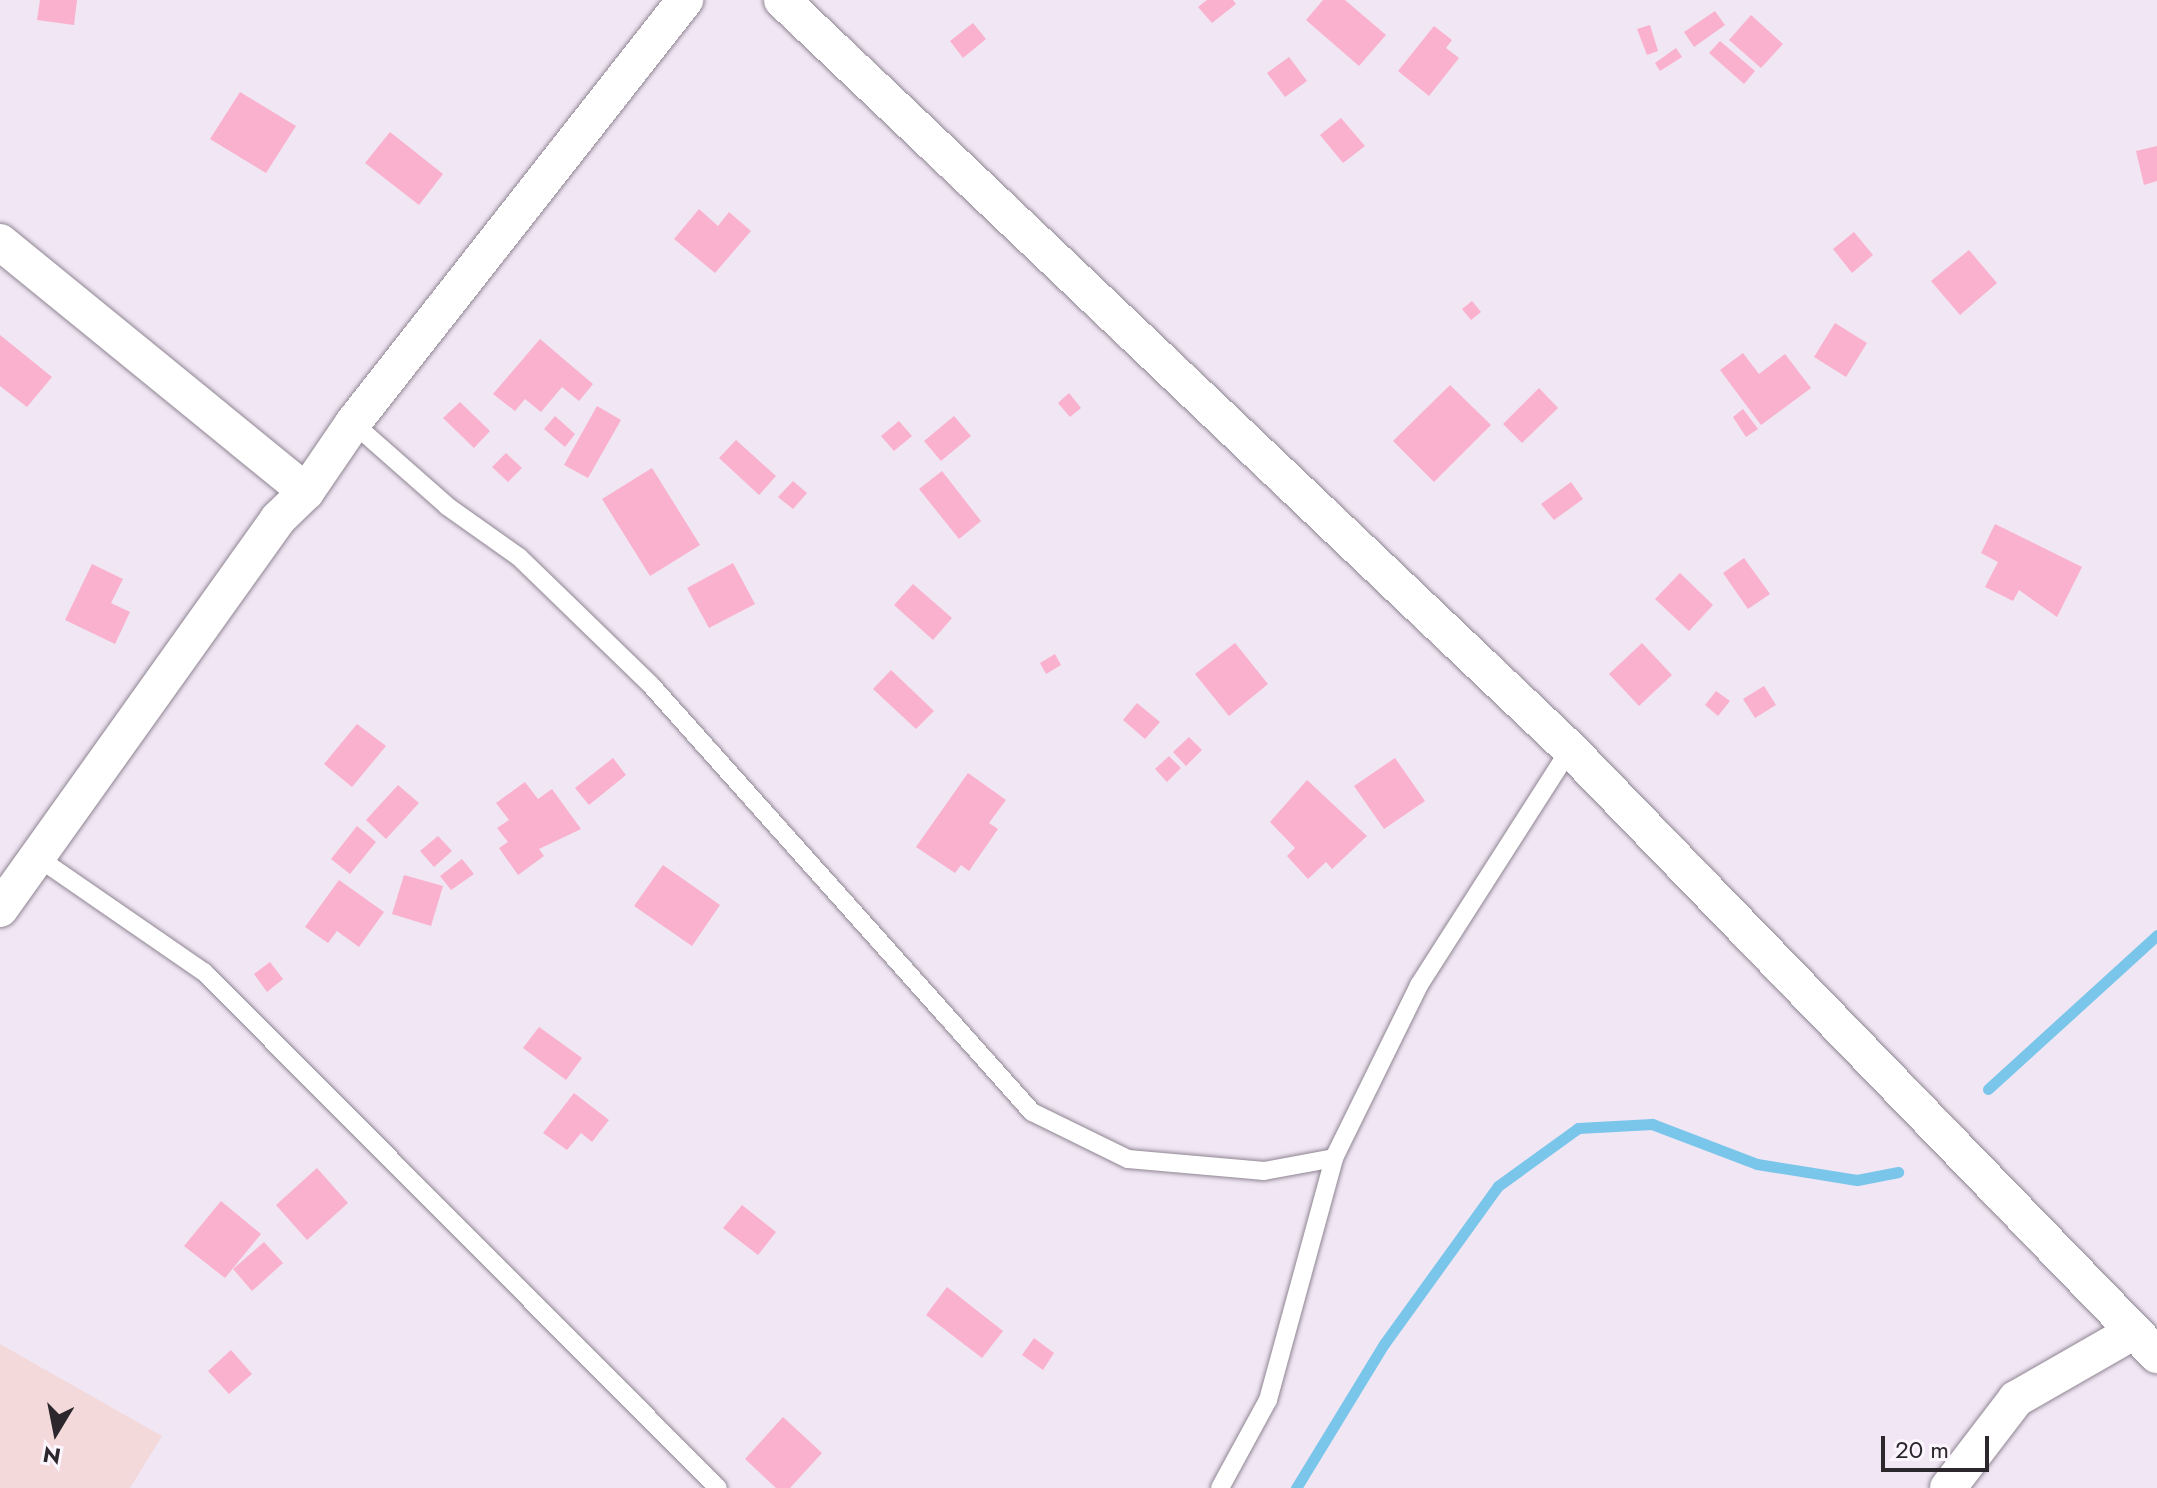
<!DOCTYPE html>
<html>
<head>
<meta charset="utf-8">
<style>
	body { margin:0 }
	#map { position:relative; width:2157px; height:1488px; overflow:hidden; background:#f0e6f4; font-family:Jost,sans-serif }
	div>[style] { position:absolute }
	.education>* { inset:0; background:#f4d9db }
	.stream>* { height:11px; margin:-5.5px; padding:0 5.5px; transform-origin:5.5px; border-radius:5.5px; background:#79c6ea }
	.building>* { inset:0; background:#fab1cd }
	.roads { filter:drop-shadow(0 0 2px #8f8592) drop-shadow(0 0 2px #8f8592) }
	.service>* { height:18px; margin:-9px; padding:0 9px; transform-origin:9px; border-radius:9px; background:#fff }
	.minor>* { height:36px; margin:-18px; padding:0 18px; transform-origin:18px; border-radius:18px; background:#fff }
	span { translate:-50% -50%; white-space:nowrap; text-align:center; line-height:1.15; -webkit-text-stroke:6px #fbf5fd; paint-order:stroke }
	.north { position:absolute; left:16px; top:1392px; width:80px; height:80px; -webkit-text-stroke:6px #fbf5fd; paint-order:stroke; rotate:190deg; font-size:22px; font-weight:700; line-height:32px; text-align:center; color:#2b272c }
	.north::after { content:''; display:block; margin:auto; width:28px; height:36px; background:#2b272c; clip-path:polygon(50% 0,100% 100%,50% 72%,0 100%) }
	.scale { position:absolute; left:1881px; top:1436px; width:108px; height:36px; box-sizing:border-box; border:4px solid #2b272c; border-top:0; padding-left:10px; font-size:24px; line-height:28px; white-space:nowrap; color:#2b272c; -webkit-text-stroke:6px #fbf5fd; paint-order:stroke }
</style>
</head>
<body>
<div id="map">
	<div class="education">
		<i style="clip-path:polygon(0 1344px,162px 1436px,130px 1488px,0 1488px)"></i>
	</div>
	<div class="stream">
		<i style="left:1988px;top:1089px;width:229px;rotate:-42.3deg"></i>
		<i style="left:1296px;top:1488px;width:169px;rotate:-58.6deg"></i>
		<i style="left:1384px;top:1344px;width:195px;rotate:-54.2deg"></i>
		<i style="left:1498px;top:1186px;width:99px;rotate:-35.9deg"></i>
		<i style="left:1578px;top:1128px;width:74px;rotate:-3.1deg"></i>
		<i style="left:1652px;top:1124px;width:112px;rotate:20.9deg"></i>
		<i style="left:1757px;top:1164px;width:101px;rotate:9.1deg"></i>
		<i style="left:1857px;top:1180px;width:42px;rotate:-11deg"></i>
	</div>
	<div class="building">
		<i style="clip-path:polygon(40px 0,77px 0,74px 25px,37px 20px)"></i>
		<i style="clip-path:polygon(1207px 0,1233px 0,1236px 4px,1212px 23px,1198px 7px)"></i>
		<i style="clip-path:polygon(1323px 0,1345px 0,1386px 35px,1359px 66px,1306px 20px)"></i>
		<i style="clip-path:polygon(1715px 11px,1725px 25px,1694px 47px,1684px 32px)"></i>
		<i style="clip-path:polygon(1751px 15px,1783px 44px,1761px 68px,1729px 40px)"></i>
		<i style="clip-path:polygon(973px 23px,986px 39px,963px 58px,950px 41px)"></i>
		<i style="clip-path:polygon(1650px 25px,1658px 51px,1647px 55px,1637px 29px)"></i>
		<i style="clip-path:polygon(1434px 26px,1452px 40px,1446px 48px,1459px 58px,1429px 96px,1398px 71px)"></i>
		<i style="clip-path:polygon(1720px 41px,1755px 71px,1744px 84px,1709px 53px)"></i>
		<i style="clip-path:polygon(1676px 48px,1682px 57px,1660px 71px,1655px 63px)"></i>
		<i style="clip-path:polygon(1289px 57px,1307px 81px,1285px 97px,1267px 73px)"></i>
		<i style="clip-path:polygon(240px 92px,296px 126px,266px 173px,210px 139px)"></i>
		<i style="clip-path:polygon(1341px 118px,1365px 146px,1343px 163px,1320px 135px)"></i>
		<i style="clip-path:polygon(390px 132px,443px 174px,419px 205px,365px 163px)"></i>
		<i style="clip-path:polygon(2157px 146px,2157px 181px,2144px 185px,2136px 151px)"></i>
		<i style="clip-path:polygon(699px 209px,718px 226px,729px 212px,751px 231px,715px 273px,674px 239px)"></i>
		<i style="clip-path:polygon(1854px 232px,1873px 255px,1852px 273px,1833px 249px)"></i>
		<i style="clip-path:polygon(1969px 250px,1997px 283px,1960px 315px,1931px 281px)"></i>
		<i style="clip-path:polygon(1472px 301px,1481px 312px,1471px 320px,1462px 309px)"></i>
		<i style="clip-path:polygon(1835px 323px,1867px 343px,1846px 377px,1814px 357px)"></i>
		<i style="clip-path:polygon(0 335px,52px 377px,27px 407px,0 386px)"></i>
		<i style="clip-path:polygon(540px 339px,593px 384px,579px 401px,562px 387px,541px 412px,525px 399px,515px 411px,493px 394px)"></i>
		<i style="clip-path:polygon(1743px 353px,1759px 374px,1785px 354px,1811px 388px,1761px 425px,1720px 370px)"></i>
		<i style="clip-path:polygon(1450px 385px,1491px 425px,1434px 482px,1393px 441px)"></i>
		<i style="clip-path:polygon(1539px 388px,1558px 408px,1522px 443px,1503px 424px)"></i>
		<i style="clip-path:polygon(1069px 393px,1081px 408px,1070px 417px,1058px 403px)"></i>
		<i style="clip-path:polygon(460px 402px,490px 431px,474px 448px,443px 418px)"></i>
		<i style="clip-path:polygon(597px 406px,621px 420px,588px 478px,564px 465px)"></i>
		<i style="clip-path:polygon(1743px 409px,1758px 429px,1746px 437px,1733px 417px)"></i>
		<i style="clip-path:polygon(555px 416px,575px 434px,565px 447px,544px 429px)"></i>
		<i style="clip-path:polygon(954px 416px,971px 436px,941px 461px,924px 441px)"></i>
		<i style="clip-path:polygon(899px 421px,912px 436px,894px 451px,881px 436px)"></i>
		<i style="clip-path:polygon(736px 440px,776px 476px,759px 495px,719px 458px)"></i>
		<i style="clip-path:polygon(506px 453px,522px 468px,508px 482px,492px 467px)"></i>
		<i style="clip-path:polygon(652px 468px,700px 545px,650px 576px,602px 499px)"></i>
		<i style="clip-path:polygon(942px 471px,981px 521px,959px 539px,919px 489px)"></i>
		<i style="clip-path:polygon(793px 481px,807px 493px,793px 509px,778px 497px)"></i>
		<i style="clip-path:polygon(1571px 482px,1583px 499px,1554px 520px,1541px 504px)"></i>
		<i style="clip-path:polygon(1995px 524px,2082px 567px,2057px 617px,2019px 590px,2013px 601px,1985px 587px,1998px 562px,1981px 553px)"></i>
		<i style="clip-path:polygon(1744px 558px,1770px 594px,1748px 609px,1723px 573px)"></i>
		<i style="clip-path:polygon(733px 563px,755px 604px,709px 628px,687px 588px)"></i>
		<i style="clip-path:polygon(92px 564px,123px 579px,111px 603px,130px 612px,115px 644px,65px 620px)"></i>
		<i style="clip-path:polygon(1680px 573px,1713px 605px,1689px 631px,1655px 599px)"></i>
		<i style="clip-path:polygon(913px 584px,952px 618px,933px 640px,894px 605px)"></i>
		<i style="clip-path:polygon(1235px 643px,1268px 684px,1229px 716px,1195px 674px)"></i>
		<i style="clip-path:polygon(1642px 643px,1672px 675px,1639px 706px,1609px 674px)"></i>
		<i style="clip-path:polygon(1055px 654px,1061px 665px,1046px 674px,1040px 663px)"></i>
		<i style="clip-path:polygon(891px 670px,934px 711px,916px 729px,873px 689px)"></i>
		<i style="clip-path:polygon(1764px 686px,1776px 705px,1755px 718px,1743px 699px)"></i>
		<i style="clip-path:polygon(1716px 691px,1730px 701px,1718px 716px,1705px 705px)"></i>
		<i style="clip-path:polygon(1137px 703px,1160px 722px,1145px 739px,1123px 720px)"></i>
		<i style="clip-path:polygon(357px 724px,386px 746px,352px 787px,324px 764px)"></i>
		<i style="clip-path:polygon(1189px 737px,1202px 750px,1186px 766px,1173px 752px)"></i>
		<i style="clip-path:polygon(1169px 756px,1181px 768px,1167px 782px,1155px 769px)"></i>
		<i style="clip-path:polygon(613px 758px,626px 775px,589px 805px,575px 788px)"></i>
		<i style="clip-path:polygon(1395px 758px,1425px 801px,1384px 829px,1354px 786px)"></i>
		<i style="clip-path:polygon(968px 773px,1006px 800px,989px 823px,998px 829px,969px 871px,961px 865px,955px 873px,916px 847px)"></i>
		<i style="clip-path:polygon(1307px 780px,1367px 836px,1332px 869px,1326px 862px,1308px 879px,1287px 856px,1295px 848px,1270px 822px)"></i>
		<i style="clip-path:polygon(525px 782px,538px 799px,552px 789px,581px 829px,539px 849px,544px 856px,518px 875px,499px 848px,508px 842px,497px 828px,509px 820px,496px 803px)"></i>
		<i style="clip-path:polygon(398px 785px,419px 803px,386px 839px,366px 820px)"></i>
		<i style="clip-path:polygon(357px 826px,376px 842px,350px 874px,331px 859px)"></i>
		<i style="clip-path:polygon(438px 836px,452px 851px,434px 867px,420px 851px)"></i>
		<i style="clip-path:polygon(462px 859px,474px 874px,451px 890px,440px 876px)"></i>
		<i style="clip-path:polygon(663px 865px,720px 905px,692px 946px,634px 906px)"></i>
		<i style="clip-path:polygon(404px 875px,443px 886px,431px 926px,392px 914px)"></i>
		<i style="clip-path:polygon(339px 880px,384px 912px,359px 947px,337px 931px,328px 943px,305px 927px)"></i>
		<i style="clip-path:polygon(270px 962px,283px 979px,267px 992px,254px 974px)"></i>
		<i style="clip-path:polygon(539px 1027px,582px 1058px,566px 1080px,523px 1048px)"></i>
		<i style="clip-path:polygon(574px 1093px,609px 1120px,592px 1142px,581px 1133px,567px 1150px,543px 1133px)"></i>
		<i style="clip-path:polygon(317px 1168px,348px 1203px,307px 1240px,276px 1205px)"></i>
		<i style="clip-path:polygon(221px 1201px,261px 1234px,225px 1278px,184px 1246px)"></i>
		<i style="clip-path:polygon(742px 1205px,776px 1232px,758px 1255px,723px 1228px)"></i>
		<i style="clip-path:polygon(264px 1242px,283px 1263px,252px 1291px,233px 1269px)"></i>
		<i style="clip-path:polygon(947px 1287px,1003px 1331px,982px 1358px,926px 1315px)"></i>
		<i style="clip-path:polygon(1034px 1338px,1054px 1353px,1043px 1370px,1022px 1355px)"></i>
		<i style="clip-path:polygon(231px 1350px,252px 1374px,229px 1394px,208px 1371px)"></i>
		<i style="clip-path:polygon(783px 1417px,822px 1453px,790px 1488px,776px 1488px,745px 1459px)"></i>
	</div>
	<div class="roads">
		<div class="service">
			<i style="left:353px;top:423px;width:125px;rotate:41.4deg"></i>
			<i style="left:447px;top:506px;width:88px;rotate:35.3deg"></i>
			<i style="left:519px;top:557px;width:182px;rotate:44.1deg"></i>
			<i style="left:650px;top:684px;width:574px;rotate:48.25deg"></i>
			<i style="left:1032px;top:1112px;width:107px;rotate:26.1deg"></i>
			<i style="left:1128px;top:1159px;width:137px;rotate:5deg"></i>
			<i style="left:1264px;top:1171px;width:71px;rotate:-10.5deg"></i>
			<i style="left:37px;top:857px;width:203px;rotate:34.6deg"></i>
			<i style="left:204px;top:972px;width:728px;rotate:45.11deg"></i>
			<i style="left:1220px;top:1488px;width:100px;rotate:-61.4deg"></i>
			<i style="left:1268px;top:1400px;width:251px;rotate:-74.7deg"></i>
			<i style="left:1334px;top:1158px;width:193px;rotate:-63.8deg"></i>
			<i style="left:1419px;top:985px;width:280px;rotate:-57.4deg"></i>
		</div>
		<div class="minor">
			<i style="left:782px;top:0;width:1087px;rotate:43.55deg"></i>
			<i style="left:1570px;top:749px;width:844px;rotate:45.91deg"></i>
			<i style="left:0;top:242px;width:395px;rotate:39.2deg"></i>
			<i style="left:0;top:909px;width:479px;rotate:-54.5deg"></i>
			<i style="left:278px;top:519px;width:39px;rotate:-44deg"></i>
			<i style="left:306px;top:492px;width:83px;rotate:-55.7deg"></i>
			<i style="left:353px;top:423px;width:538px;rotate:-51.87deg"></i>
			<i style="left:1948px;top:1488px;width:112px;rotate:-52.6deg"></i>
			<i style="left:2016px;top:1399px;width:135px;rotate:-29.8deg"></i>
		</div>
	</div>
	<div class="north">N</div>
	<div class="scale">20 m</div>
</div>
</body>
</html>
